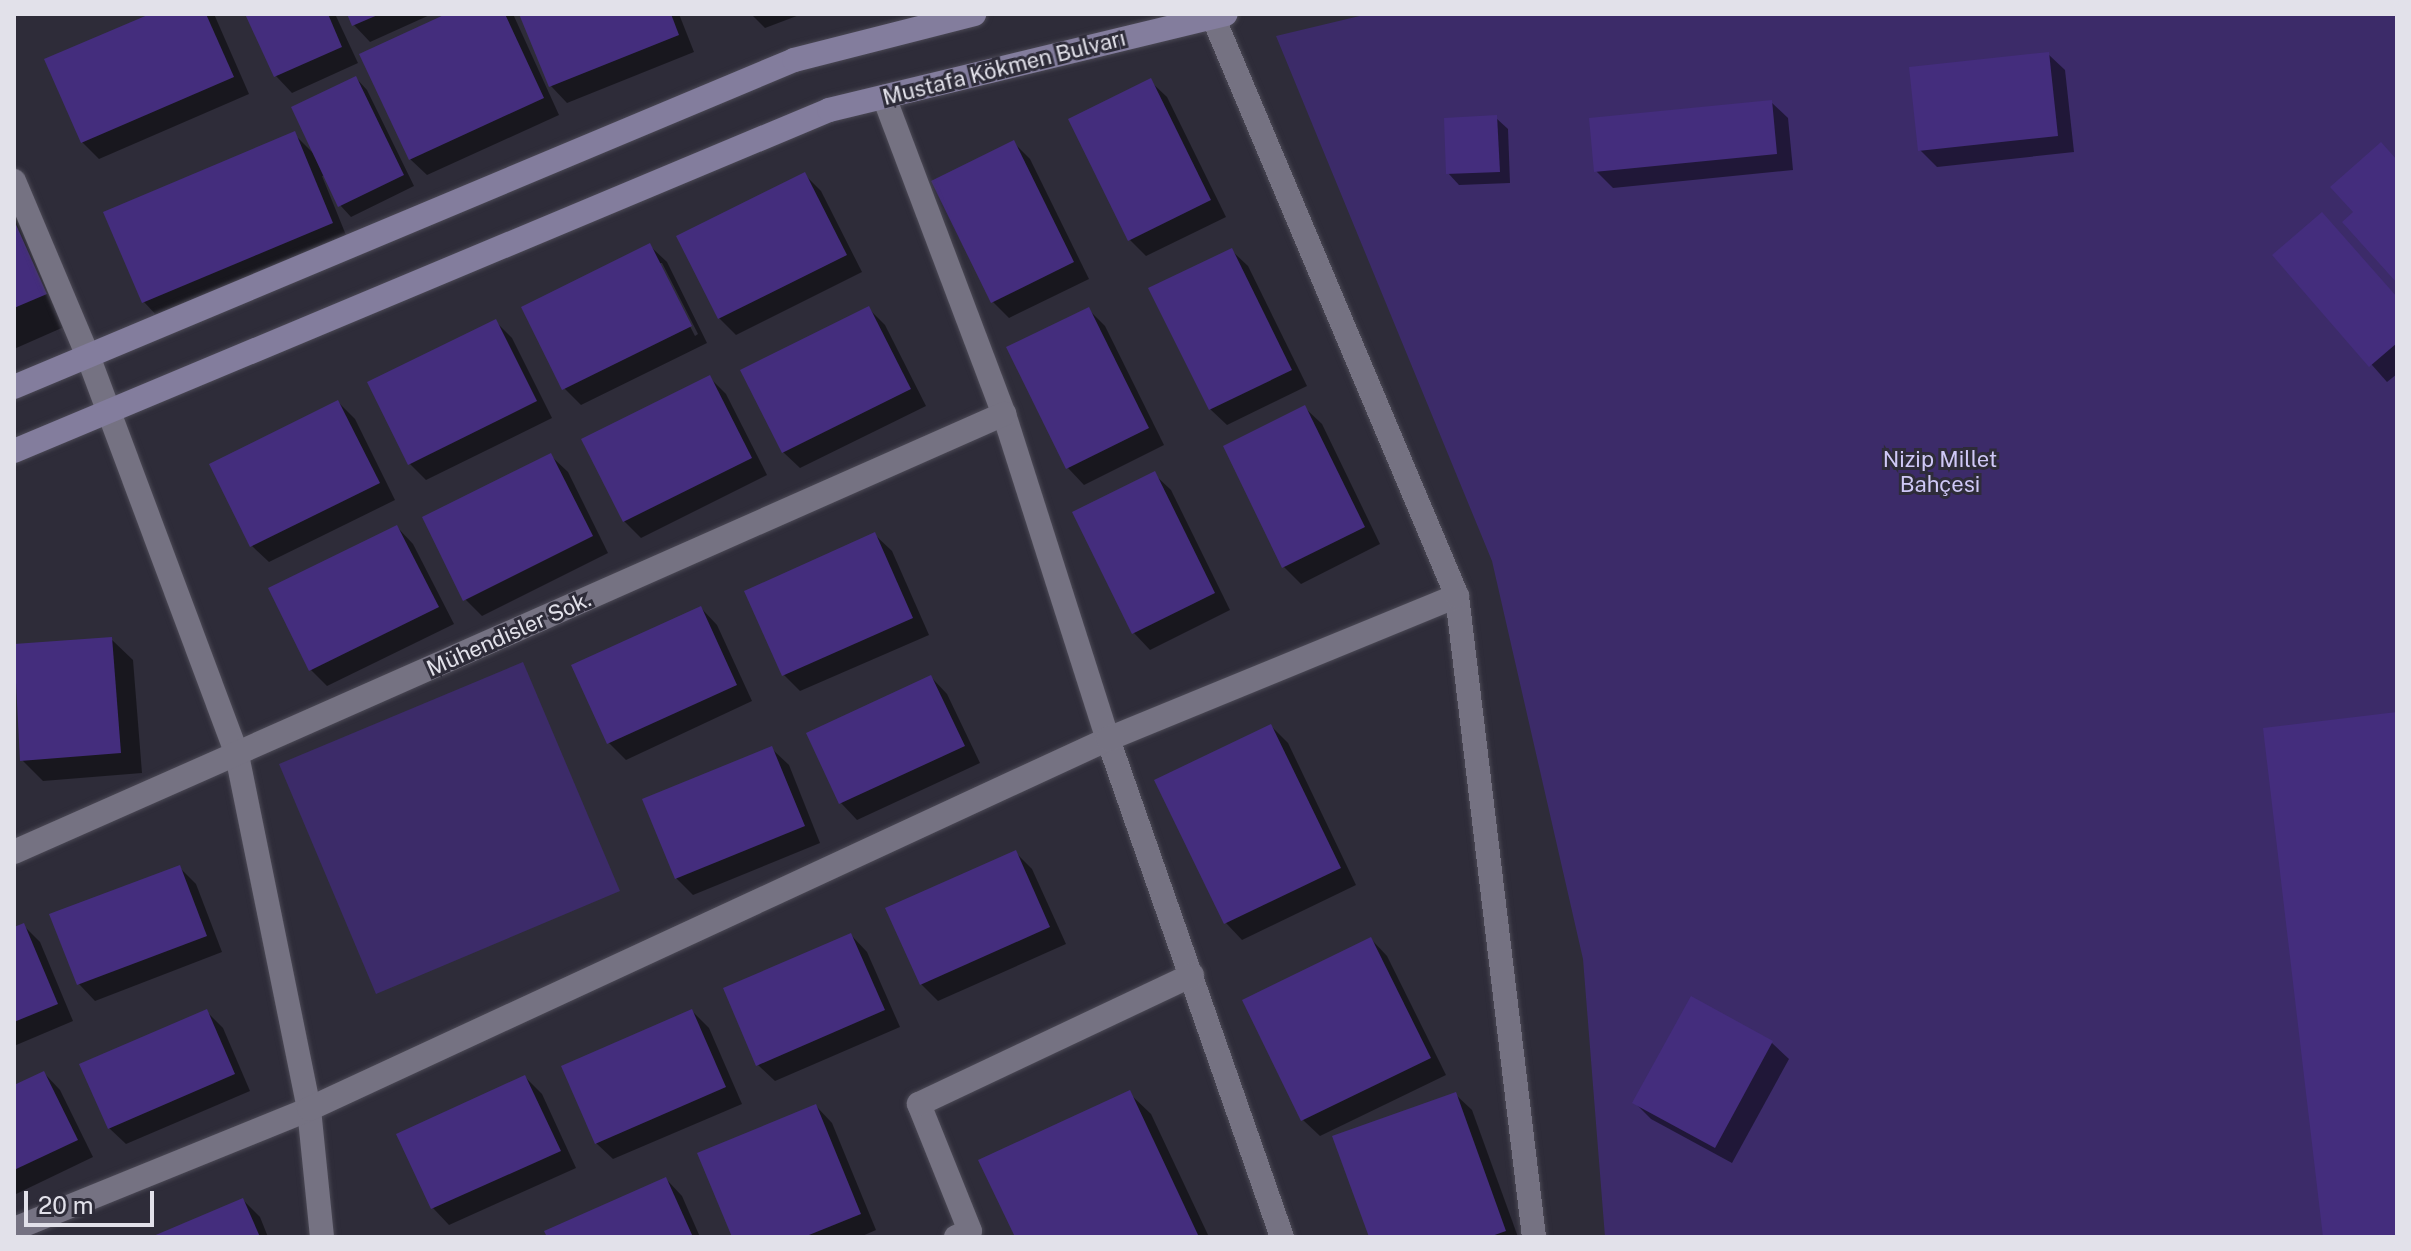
<!DOCTYPE html>
<html>
<head>
<meta charset="utf-8">
<style>
	body { margin:0 }
	#map { position:relative; width:2411px; height:1251px; overflow:hidden; background:#2e2c39; font-family:"Public Sans",sans-serif }
	div>[style] { position:absolute }
	.green>* { inset:0; background:#3c2b69 }
	.shadow>* { inset:0; background:#0007 }
	.building>* { inset:0; background:#442d7d }
	.roads { filter:drop-shadow(0 0 2px #4b4955) drop-shadow(0 0 2px #4b4955) }
	.street>* { height:24px; margin:-12px; padding:0 12px; transform-origin:12px; border-radius:12px; background:#757282 }
	.secondary>* { height:24px; margin:-12px; padding:0 12px; transform-origin:12px; border-radius:12px; background:#837d9d }
	span { translate:-50% -50%; white-space:nowrap; text-align:center; line-height:1.15; -webkit-text-stroke:6px #2e2c39; paint-order:stroke }
	.street-label { font-size:22px; color:#e2e1ea }
	.park-label { font-size:22px; color:#cfc8f6 }
	.frame { position:absolute; inset:0; border:16px solid #e2e1ea; pointer-events:none }
	.scale { position:absolute; left:24px; top:1191px; width:130px; height:36px; box-sizing:border-box; border:4px solid #e2e1ea; border-top:0; padding-left:10px; font-size:24px; line-height:28px; white-space:nowrap; color:#e2e1ea; -webkit-text-stroke:6px #2e2c39; paint-order:stroke }
</style>
</head>
<body>
<div id="map">
	<div class="green">
		<i style="clip-path:polygon(1368px 14px,2397px 14px,2397px 1237px,1605px 1237px,1583px 959px,1492px 561px,1276px 36px)"></i>
		<i style="clip-path:polygon(523px 662px,620px 891px,376px 994px,279px 764px)"></i>
	</div>
	<div class="shadow">
		<i style="clip-path:polygon(155px 14px,214px 14px,249px 94px,99px 159px,82px 142px)"></i>
		<i style="clip-path:polygon(247px 14px,335px 14px,358px 63px,292px 93px,276px 76px)"></i>
		<i style="clip-path:polygon(349px 14px,432px 14px,370px 42px,354px 25px)"></i>
		<i style="clip-path:polygon(450px 14px,513px 14px,559px 115px,427px 175px,410px 159px)"></i>
		<i style="clip-path:polygon(521px 14px,679px 14px,694px 52px,567px 103px,551px 86px)"></i>
		<i style="clip-path:polygon(751px 14px,802px 14px,765px 28px)"></i>
		<i style="clip-path:polygon(2048px 54px,2065px 70px,2074px 152px,1937px 167px,1920px 150px)"></i>
		<i style="clip-path:polygon(356px 78px,367px 90px,414px 186px,351px 217px,340px 205px,325px 175px,322px 176px,348px 240px,160px 319px,144px 302px,106px 213px,294px 134px,314px 154px)"></i>
		<i style="clip-path:polygon(1150px 81px,1167px 97px,1226px 217px,1146px 256px,1130px 240px)"></i>
		<i style="clip-path:polygon(1771px 102px,1788px 118px,1793px 170px,1613px 188px,1596px 171px)"></i>
		<i style="clip-path:polygon(1496px 118px,1508px 129px,1510px 183px,1459px 185px,1448px 173px)"></i>
		<i style="clip-path:polygon(1013px 142px,1030px 159px,1089px 279px,1009px 318px,993px 302px)"></i>
		<i style="clip-path:polygon(805px 175px,821px 191px,862px 272px,736px 335px,719px 318px)"></i>
		<i style="clip-path:polygon(14px 198px,73px 323px,14px 349px)"></i>
		<i style="clip-path:polygon(2322px 214px,2397px 298px,2397px 374px,2387px 382px,2275px 255px)"></i>
		<i style="clip-path:polygon(evenodd,650px 246px,667px 262px,707px 343px,581px 405px,564px 388px,650px 246px,658px 263px,662px 263px,698px 334px,695px 336px,658px 263px)"></i>
		<i style="clip-path:polygon(1231px 250px,1248px 266px,1307px 386px,1227px 425px,1210px 409px)"></i>
		<i style="clip-path:polygon(869px 309px,885px 325px,926px 406px,800px 468px,783px 452px)"></i>
		<i style="clip-path:polygon(1089px 310px,1105px 326px,1164px 445px,1084px 485px,1068px 468px)"></i>
		<i style="clip-path:polygon(495px 321px,512px 338px,552px 418px,426px 480px,410px 464px)"></i>
		<i style="clip-path:polygon(710px 378px,726px 394px,767px 475px,641px 538px,624px 521px)"></i>
		<i style="clip-path:polygon(338px 402px,355px 419px,395px 500px,269px 562px,252px 546px)"></i>
		<i style="clip-path:polygon(1305px 408px,1322px 424px,1380px 544px,1301px 584px,1284px 567px,1225px 447px)"></i>
		<i style="clip-path:polygon(551px 456px,568px 472px,608px 553px,482px 616px,465px 599px)"></i>
		<i style="clip-path:polygon(1154px 474px,1171px 490px,1230px 610px,1150px 650px,1134px 633px,1074px 513px)"></i>
		<i style="clip-path:polygon(397px 527px,413px 544px,454px 624px,327px 686px,311px 670px)"></i>
		<i style="clip-path:polygon(875px 535px,892px 551px,929px 635px,800px 691px,784px 675px)"></i>
		<i style="clip-path:polygon(701px 608px,717px 625px,752px 701px,626px 760px,609px 743px)"></i>
		<i style="clip-path:polygon(111px 639px,133px 660px,142px 773px,43px 781px,22px 760px,14px 646px)"></i>
		<i style="clip-path:polygon(931px 677px,947px 694px,980px 763px,857px 820px,841px 803px,808px 734px)"></i>
		<i style="clip-path:polygon(1271px 726px,1288px 743px,1356px 885px,1242px 940px,1226px 923px,1157px 781px)"></i>
		<i style="clip-path:polygon(772px 749px,789px 765px,820px 843px,693px 895px,676px 878px)"></i>
		<i style="clip-path:polygon(1015px 852px,1032px 869px,1066px 944px,938px 1001px,921px 984px)"></i>
		<i style="clip-path:polygon(179px 867px,196px 884px,222px 952px,95px 1001px,79px 984px)"></i>
		<i style="clip-path:polygon(23px 925px,40px 942px,73px 1021px,14px 1046px,14px 929px)"></i>
		<i style="clip-path:polygon(851px 935px,867px 952px,900px 1027px,775px 1081px,758px 1065px)"></i>
		<i style="clip-path:polygon(1371px 939px,1387px 956px,1446px 1075px,1320px 1136px,1303px 1120px)"></i>
		<i style="clip-path:polygon(1692px 999px,1772px 1043px,1789px 1059px,1732px 1163px,1651px 1119px,1635px 1103px)"></i>
		<i style="clip-path:polygon(206px 1011px,223px 1028px,250px 1091px,126px 1144px,109px 1128px)"></i>
		<i style="clip-path:polygon(692px 1011px,709px 1028px,742px 1104px,613px 1159px,596px 1143px)"></i>
		<i style="clip-path:polygon(44px 1073px,60px 1090px,93px 1157px,14px 1195px,14px 1088px)"></i>
		<i style="clip-path:polygon(525px 1077px,542px 1094px,576px 1168px,449px 1225px,433px 1208px)"></i>
		<i style="clip-path:polygon(1129px 1093px,1151px 1114px,1209px 1237px,1017px 1237px)"></i>
		<i style="clip-path:polygon(1455px 1094px,1472px 1110px,1518px 1237px,1371px 1237px)"></i>
		<i style="clip-path:polygon(816px 1106px,832px 1123px,876px 1230px,860px 1237px,734px 1237px)"></i>
		<i style="clip-path:polygon(666px 1179px,682px 1196px,700px 1237px,549px 1237px)"></i>
		<i style="clip-path:polygon(243px 1200px,260px 1217px,268px 1237px,156px 1237px)"></i>
	</div>
	<div class="building">
		<i style="clip-path:polygon(150px 14px,206px 14px,234px 77px,81px 143px,44px 59px)"></i>
		<i style="clip-path:polygon(245px 14px,328px 14px,342px 47px,274px 77px)"></i>
		<i style="clip-path:polygon(347px 14px,380px 14px,352px 26px)"></i>
		<i style="clip-path:polygon(446px 14px,505px 14px,544px 98px,409px 160px,359px 54px)"></i>
		<i style="clip-path:polygon(519px 14px,671px 14px,679px 35px,549px 87px)"></i>
		<i style="clip-path:polygon(2049px 52px,2058px 136px,1918px 151px,1909px 67px)"></i>
		<i style="clip-path:polygon(356px 76px,404px 175px,338px 207px,291px 107px)"></i>
		<i style="clip-path:polygon(1151px 78px,1211px 200px,1128px 241px,1068px 119px)"></i>
		<i style="clip-path:polygon(1772px 100px,1777px 154px,1594px 172px,1589px 118px)"></i>
		<i style="clip-path:polygon(1497px 115px,1500px 172px,1446px 174px,1444px 118px)"></i>
		<i style="clip-path:polygon(295px 131px,333px 223px,142px 303px,103px 212px)"></i>
		<i style="clip-path:polygon(1014px 140px,1074px 262px,991px 303px,931px 181px)"></i>
		<i style="clip-path:polygon(2381px 142px,2397px 160px,2397px 283px,2342px 222px,2353px 212px,2330px 187px)"></i>
		<i style="clip-path:polygon(805px 172px,847px 255px,718px 319px,676px 236px)"></i>
		<i style="clip-path:polygon(2322px 212px,2397px 297px,2397px 343px,2369px 367px,2272px 255px)"></i>
		<i style="clip-path:polygon(14px 220px,47px 294px,14px 308px)"></i>
		<i style="clip-path:polygon(650px 243px,692px 326px,562px 390px,521px 307px)"></i>
		<i style="clip-path:polygon(1232px 248px,1292px 370px,1209px 410px,1148px 288px)"></i>
		<i style="clip-path:polygon(869px 306px,911px 389px,782px 453px,740px 370px)"></i>
		<i style="clip-path:polygon(1089px 307px,1149px 428px,1066px 469px,1006px 347px)"></i>
		<i style="clip-path:polygon(496px 319px,537px 401px,408px 465px,367px 382px)"></i>
		<i style="clip-path:polygon(710px 375px,752px 458px,623px 522px,581px 439px)"></i>
		<i style="clip-path:polygon(338px 400px,380px 483px,250px 547px,209px 464px)"></i>
		<i style="clip-path:polygon(1305px 405px,1365px 527px,1282px 568px,1223px 446px)"></i>
		<i style="clip-path:polygon(551px 453px,593px 536px,463px 601px,422px 517px)"></i>
		<i style="clip-path:polygon(1155px 471px,1215px 593px,1132px 634px,1072px 512px)"></i>
		<i style="clip-path:polygon(397px 525px,439px 607px,309px 671px,268px 588px)"></i>
		<i style="clip-path:polygon(875px 532px,913px 618px,782px 676px,744px 591px)"></i>
		<i style="clip-path:polygon(701px 606px,737px 685px,607px 744px,571px 665px)"></i>
		<i style="clip-path:polygon(112px 637px,121px 753px,20px 761px,14px 644px)"></i>
		<i style="clip-path:polygon(931px 675px,965px 746px,839px 804px,806px 733px)"></i>
		<i style="clip-path:polygon(2397px 712px,2397px 1237px,2323px 1237px,2263px 728px)"></i>
		<i style="clip-path:polygon(1271px 724px,1341px 868px,1224px 924px,1154px 780px)"></i>
		<i style="clip-path:polygon(772px 746px,805px 826px,675px 879px,642px 799px)"></i>
		<i style="clip-path:polygon(1016px 850px,1050px 927px,920px 985px,885px 908px)"></i>
		<i style="clip-path:polygon(180px 865px,207px 936px,77px 985px,49px 914px)"></i>
		<i style="clip-path:polygon(24px 923px,58px 1004px,14px 1022px,14px 927px)"></i>
		<i style="clip-path:polygon(851px 933px,885px 1010px,756px 1066px,723px 988px)"></i>
		<i style="clip-path:polygon(1371px 937px,1431px 1058px,1301px 1121px,1242px 1000px)"></i>
		<i style="clip-path:polygon(1691px 996px,1773px 1041px,1715px 1148px,1632px 1103px)"></i>
		<i style="clip-path:polygon(207px 1009px,235px 1074px,108px 1129px,79px 1064px)"></i>
		<i style="clip-path:polygon(692px 1009px,726px 1087px,595px 1144px,561px 1066px)"></i>
		<i style="clip-path:polygon(44px 1071px,78px 1140px,14px 1170px,14px 1085px)"></i>
		<i style="clip-path:polygon(525px 1075px,561px 1151px,431px 1209px,396px 1134px)"></i>
		<i style="clip-path:polygon(1130px 1090px,1199px 1237px,1015px 1237px,978px 1160px)"></i>
		<i style="clip-path:polygon(1456px 1092px,1506px 1231px,1489px 1237px,1369px 1237px,1332px 1136px)"></i>
		<i style="clip-path:polygon(816px 1104px,861px 1214px,804px 1237px,732px 1237px,697px 1153px)"></i>
		<i style="clip-path:polygon(666px 1177px,693px 1237px,547px 1237px,544px 1231px)"></i>
		<i style="clip-path:polygon(243px 1198px,260px 1237px,151px 1237px)"></i>
	</div>
	<div class="roads">
		<div class="street">
			<i style="left:884px;top:97px;width:339px;rotate:69.3deg"></i>
			<i style="left:1004px;top:414px;width:341px;rotate:72.3deg"></i>
			<i style="left:1108px;top:739px;width:528px;rotate:70.74deg"></i>
			<i style="left:14px;top:181px;width:190px;rotate:67.1deg"></i>
			<i style="left:88px;top:356px;width:426px;rotate:69.5deg"></i>
			<i style="left:237px;top:755px;width:361px;rotate:78.5deg"></i>
			<i style="left:309px;top:1109px;width:129px;rotate:84.2deg"></i>
			<i style="left:1457px;top:596px;width:646px;rotate:83.15deg"></i>
			<i style="left:14px;top:852px;width:1083px;rotate:-23.87deg"></i>
			<i style="left:14px;top:1229px;width:318px;rotate:-22.1deg"></i>
			<i style="left:309px;top:1109px;width:881px;rotate:-24.85deg"></i>
			<i style="left:1108px;top:739px;width:377px;rotate:-22.3deg"></i>
			<i style="left:1457px;top:596px;width:628px;rotate:-112.85deg"></i>
			<i style="left:956px;top:1237px;width:15px;rotate:-23deg"></i>
			<i style="left:970px;top:1231px;width:137px;rotate:-111.9deg"></i>
			<i style="left:919px;top:1104px;width:302px;rotate:-25.3deg"></i>
		</div>
		<div class="secondary">
			<i style="left:14px;top:387px;width:846px;rotate:-22.74deg"></i>
			<i style="left:794px;top:60px;width:186px;rotate:-14.3deg"></i>
			<i style="left:14px;top:451px;width:883px;rotate:-22.7deg"></i>
			<i style="left:829px;top:110px;width:408px;rotate:-13.6deg"></i>
		</div>
	</div>
	<div class="street-label">
		<span style="left:1004px;top:68px;rotate:-14deg">Mustafa Kökmen Bulvarı</span>
		<span style="left:509px;top:634px;rotate:-24deg">Mühendisler Sok.</span>
	</div>
	<div class="park-label">
		<span style="left:1940px;top:472px">Nizip Millet<br>Bahçesi</span>
	</div>
	<div class="frame"></div>
	<div class="scale">20 m</div>
</div>
</body>
</html>
